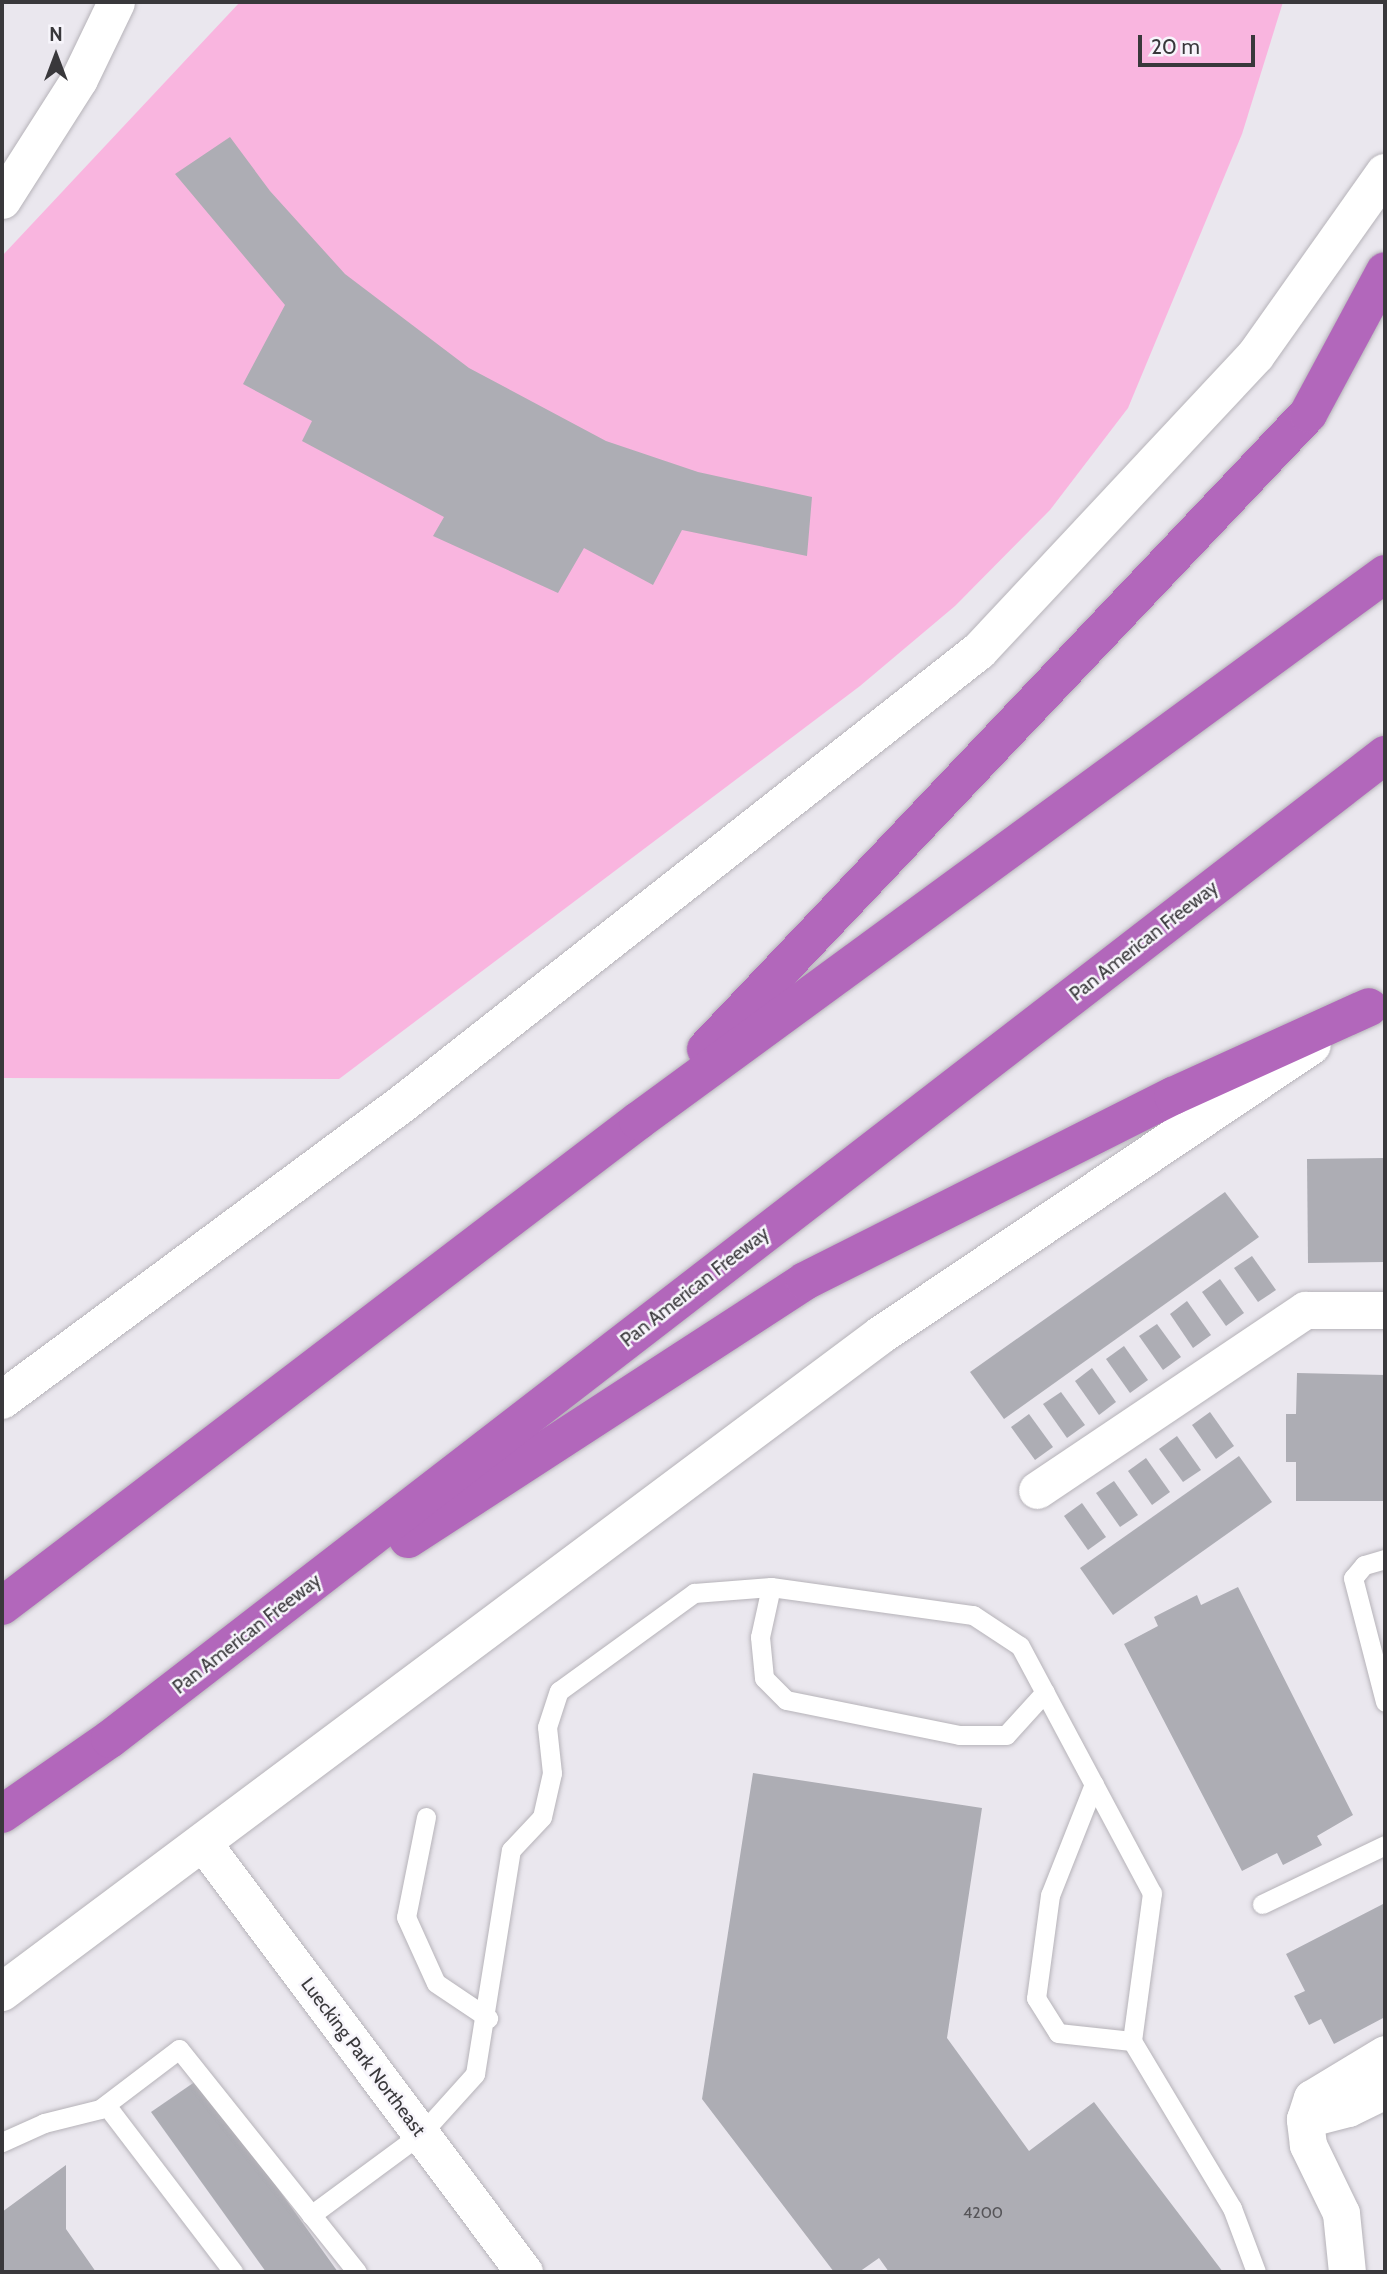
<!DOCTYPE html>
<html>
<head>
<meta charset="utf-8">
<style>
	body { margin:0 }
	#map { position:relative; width:1387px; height:2274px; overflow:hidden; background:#eae7ee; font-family:Cabin,sans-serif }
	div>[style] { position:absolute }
	.green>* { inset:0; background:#f9b5df }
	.building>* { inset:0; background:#adadb4 }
	.roads { filter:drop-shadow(0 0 2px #b6b3b9) drop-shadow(0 0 2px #b6b3b9) }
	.service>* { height:19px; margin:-9.5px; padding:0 9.5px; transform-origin:9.5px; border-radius:9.5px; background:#fff }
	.minor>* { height:37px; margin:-18.5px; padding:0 18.5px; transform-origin:18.5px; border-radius:18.5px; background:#fff }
	.secondary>* { height:38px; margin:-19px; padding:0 19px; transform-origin:19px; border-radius:19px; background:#fff }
	.motorway>* { height:38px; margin:-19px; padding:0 19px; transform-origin:19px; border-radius:19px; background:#b267bb }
	span { translate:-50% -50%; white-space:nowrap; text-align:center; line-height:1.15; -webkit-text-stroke:5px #f7f5fb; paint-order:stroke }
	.number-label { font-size:16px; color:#565559 }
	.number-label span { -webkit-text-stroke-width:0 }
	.street-label { font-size:19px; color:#39383b }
	.frame { position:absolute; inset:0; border:4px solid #39383b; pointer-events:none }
	.north { position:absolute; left:21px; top:21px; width:70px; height:70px; -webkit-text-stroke:5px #f7f5fb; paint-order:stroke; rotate:0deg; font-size:19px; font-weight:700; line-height:28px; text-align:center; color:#39383b }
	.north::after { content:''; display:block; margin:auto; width:24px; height:32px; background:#39383b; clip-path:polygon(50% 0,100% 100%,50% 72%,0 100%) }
	.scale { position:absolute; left:1138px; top:35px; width:117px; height:32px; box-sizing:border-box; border:4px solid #39383b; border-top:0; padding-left:9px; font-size:21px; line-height:24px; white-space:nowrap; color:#39383b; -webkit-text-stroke:5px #f7f5fb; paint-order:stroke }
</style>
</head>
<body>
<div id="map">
	<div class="green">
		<i style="clip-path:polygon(240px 2px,1283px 2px,1242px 134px,1128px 408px,1050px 510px,955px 606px,860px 686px,339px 1079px,2px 1078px,2px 256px)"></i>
	</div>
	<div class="building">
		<i style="clip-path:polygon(230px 137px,270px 191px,345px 274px,469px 368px,606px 441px,698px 472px,812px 497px,807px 556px,682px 530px,653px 585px,584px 548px,558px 593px,433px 536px,444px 517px,302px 441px,312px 421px,243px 384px,285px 305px,175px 174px)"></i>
		<i style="clip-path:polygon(1385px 1158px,1385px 1262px,1308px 1263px,1307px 1159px)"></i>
		<i style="clip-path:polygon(1225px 1192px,1259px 1237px,1004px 1419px,970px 1372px)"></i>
		<i style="clip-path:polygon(1252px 1256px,1276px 1290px,1258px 1302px,1234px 1268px)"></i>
		<i style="clip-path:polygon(1220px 1279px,1244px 1313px,1226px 1326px,1202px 1292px)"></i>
		<i style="clip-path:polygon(1187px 1301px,1211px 1335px,1193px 1348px,1170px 1314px)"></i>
		<i style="clip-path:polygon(1157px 1324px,1181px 1357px,1163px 1370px,1139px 1336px)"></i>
		<i style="clip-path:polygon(1124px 1346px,1148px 1380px,1130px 1393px,1106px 1359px)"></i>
		<i style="clip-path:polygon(1092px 1368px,1116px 1402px,1099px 1415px,1075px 1381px)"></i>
		<i style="clip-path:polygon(1297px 1373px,1385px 1375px,1385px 1501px,1296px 1501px,1296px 1462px,1286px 1462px,1286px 1414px,1296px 1414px)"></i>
		<i style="clip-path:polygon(1061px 1392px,1085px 1425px,1067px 1438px,1043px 1404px)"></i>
		<i style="clip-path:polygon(1210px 1412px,1234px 1446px,1216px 1459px,1192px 1425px)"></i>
		<i style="clip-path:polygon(1029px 1414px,1053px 1447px,1035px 1460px,1011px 1427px)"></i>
		<i style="clip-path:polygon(1177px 1436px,1201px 1470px,1183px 1482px,1159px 1449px)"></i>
		<i style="clip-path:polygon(1239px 1456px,1272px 1502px,1113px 1615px,1080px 1568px)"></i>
		<i style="clip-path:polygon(1146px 1458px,1170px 1492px,1152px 1505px,1128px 1471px)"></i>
		<i style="clip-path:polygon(1114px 1481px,1138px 1515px,1120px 1527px,1096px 1493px)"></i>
		<i style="clip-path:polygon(1082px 1503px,1106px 1537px,1088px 1550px,1064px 1516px)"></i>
		<i style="clip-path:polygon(1238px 1587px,1353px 1815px,1317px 1836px,1322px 1845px,1283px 1865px,1277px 1853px,1242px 1871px,1124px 1644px,1158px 1626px,1154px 1617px,1197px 1595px,1201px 1605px)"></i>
		<i style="clip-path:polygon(753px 1773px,982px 1808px,947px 2038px,1029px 2151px,1094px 2102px,1223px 2272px,889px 2272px,879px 2258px,859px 2272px,834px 2272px,702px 2099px)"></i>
		<i style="clip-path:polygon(1385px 1903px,1385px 2017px,1334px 2044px,1321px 2019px,1309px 2025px,1294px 1996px,1305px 1991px,1286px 1954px)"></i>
		<i style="clip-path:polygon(199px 2079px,338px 2272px,266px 2272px,151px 2112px)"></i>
		<i style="clip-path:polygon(66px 2165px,66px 2229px,96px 2272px,2px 2272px,2px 2212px)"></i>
	</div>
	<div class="roads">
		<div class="service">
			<i style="left:1385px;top:1559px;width:22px;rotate:164deg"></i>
			<i style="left:1364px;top:1565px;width:17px;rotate:130deg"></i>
			<i style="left:1353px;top:1578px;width:128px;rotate:75.5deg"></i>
			<i style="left:771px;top:1587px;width:51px;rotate:102.4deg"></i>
			<i style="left:760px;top:1637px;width:41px;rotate:84.4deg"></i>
			<i style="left:764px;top:1678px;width:31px;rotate:45deg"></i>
			<i style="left:786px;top:1700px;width:177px;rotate:11.4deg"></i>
			<i style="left:959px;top:1735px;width:47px"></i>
			<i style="left:1006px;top:1735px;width:58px;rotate:-47.8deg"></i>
			<i style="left:1094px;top:1784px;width:119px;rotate:111.6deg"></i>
			<i style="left:1050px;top:1895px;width:104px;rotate:97.7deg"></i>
			<i style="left:1036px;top:1998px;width:41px;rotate:57.8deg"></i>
			<i style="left:1058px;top:2033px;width:74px;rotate:6.2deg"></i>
			<i style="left:426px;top:1817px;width:102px;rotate:101.3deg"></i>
			<i style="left:406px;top:1917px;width:72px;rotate:65.6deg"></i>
			<i style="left:436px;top:1983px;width:63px;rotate:33.9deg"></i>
			<i style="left:1262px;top:1904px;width:136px;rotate:-25.6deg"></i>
			<i style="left:106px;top:2105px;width:210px;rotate:52.7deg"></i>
			<i style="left:2px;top:2142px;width:46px;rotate:-24.3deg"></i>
			<i style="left:44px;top:2123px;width:58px;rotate:-14deg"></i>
			<i style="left:100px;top:2109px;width:99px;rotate:-37.2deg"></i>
			<i style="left:179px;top:2049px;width:285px;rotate:51.4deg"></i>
			<i style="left:311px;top:2215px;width:137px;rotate:-36.4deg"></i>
			<i style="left:421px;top:2134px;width:81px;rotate:-48deg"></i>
			<i style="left:475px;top:2074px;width:227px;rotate:-80.9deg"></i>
			<i style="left:511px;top:1850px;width:45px;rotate:-46.8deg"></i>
			<i style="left:542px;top:1817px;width:45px;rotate:-77.2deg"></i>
			<i style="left:552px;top:1773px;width:46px;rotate:-96.2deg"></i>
			<i style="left:547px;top:1727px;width:38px;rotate:-72deg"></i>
			<i style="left:559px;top:1691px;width:167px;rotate:-36deg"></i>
			<i style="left:694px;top:1593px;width:77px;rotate:-4.5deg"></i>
			<i style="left:771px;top:1587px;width:204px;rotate:7.9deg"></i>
			<i style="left:973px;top:1615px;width:56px;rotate:33.4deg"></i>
			<i style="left:1020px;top:1646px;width:280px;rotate:61.9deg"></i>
			<i style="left:1152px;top:1893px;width:149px;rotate:97.7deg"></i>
			<i style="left:1132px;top:2041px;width:195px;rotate:59.1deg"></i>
			<i style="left:1232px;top:2208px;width:68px;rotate:69.4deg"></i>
		</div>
		<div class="minor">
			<i style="left:2px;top:200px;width:143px;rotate:-57.5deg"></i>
			<i style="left:79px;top:79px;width:85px;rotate:-64.3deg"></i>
			<i style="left:1037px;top:1490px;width:323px;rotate:-33.9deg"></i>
			<i style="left:1305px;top:1310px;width:80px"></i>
			<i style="left:203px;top:1843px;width:536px;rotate:53.19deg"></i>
			<i style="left:1305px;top:2119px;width:44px;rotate:-14.3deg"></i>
			<i style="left:1348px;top:2108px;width:41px;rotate:-25.9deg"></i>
			<i style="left:1347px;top:2272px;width:59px;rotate:-95.8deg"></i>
			<i style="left:1341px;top:2213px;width:76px;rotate:-115.9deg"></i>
			<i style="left:1308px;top:2145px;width:26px;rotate:-97deg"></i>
			<i style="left:1305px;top:2119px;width:22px;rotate:-72deg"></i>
			<i style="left:1312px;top:2098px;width:85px;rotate:-31.1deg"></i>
		</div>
		<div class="secondary">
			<i style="left:2px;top:1400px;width:498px;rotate:-36.5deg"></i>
			<i style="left:402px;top:1104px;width:734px;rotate:-38.14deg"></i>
			<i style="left:979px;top:651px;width:405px;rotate:-46.9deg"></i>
			<i style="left:1256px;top:355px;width:223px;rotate:-54.7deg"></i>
			<i style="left:2px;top:1992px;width:1097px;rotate:-36.78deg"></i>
			<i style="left:881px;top:1335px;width:519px;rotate:-33.93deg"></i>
		</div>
		<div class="motorway">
			<i style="left:706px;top:1049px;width:875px;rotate:-46.53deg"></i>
			<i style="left:1308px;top:414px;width:162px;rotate:-61.7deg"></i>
			<i style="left:408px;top:1539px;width:473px;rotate:-33deg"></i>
			<i style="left:805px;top:1281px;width:412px;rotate:-26.7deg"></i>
			<i style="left:1173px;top:1096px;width:215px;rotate:-24.4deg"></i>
			<i style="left:2px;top:1606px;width:800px;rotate:-37.33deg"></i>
			<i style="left:638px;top:1121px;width:926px;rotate:-36.21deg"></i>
			<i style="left:2px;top:1814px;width:131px;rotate:-34.8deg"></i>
			<i style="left:110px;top:1739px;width:1611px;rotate:-37.66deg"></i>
		</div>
	</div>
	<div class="number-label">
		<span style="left:983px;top:2213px">4200</span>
	</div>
	<div class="street-label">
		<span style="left:1144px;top:941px;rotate:-38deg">Pan American Freeway</span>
		<span style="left:695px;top:1287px;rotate:-38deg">Pan American Freeway</span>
		<span style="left:247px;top:1634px;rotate:-38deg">Pan American Freeway</span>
		<span style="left:363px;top:2057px;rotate:53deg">Luecking Park Northeast</span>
	</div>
	<div class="frame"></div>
	<div class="north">N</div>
	<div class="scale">20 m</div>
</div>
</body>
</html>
